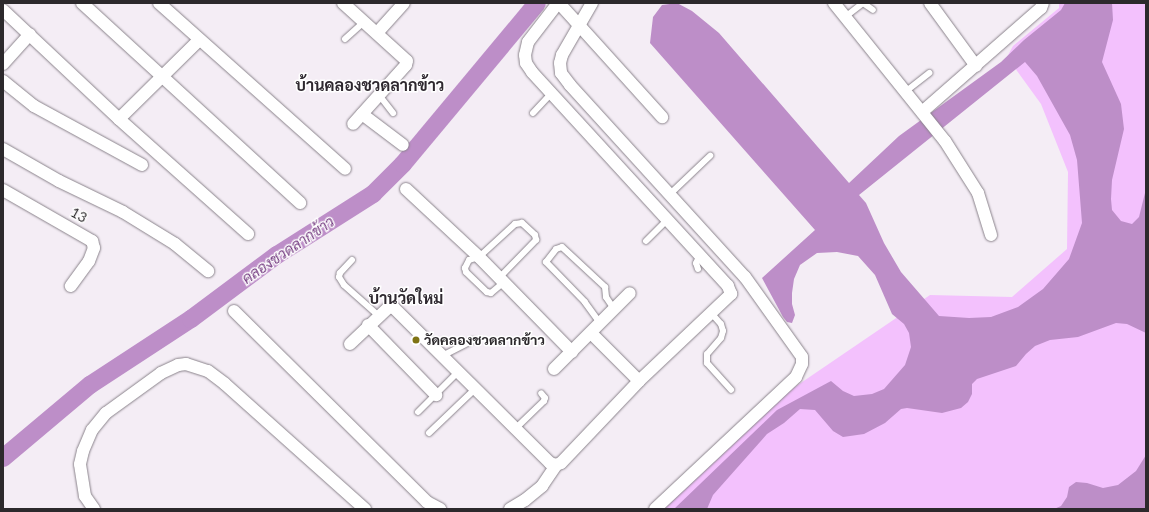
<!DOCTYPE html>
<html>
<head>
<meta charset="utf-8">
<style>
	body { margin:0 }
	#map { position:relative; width:1149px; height:512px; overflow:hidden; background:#f4edf5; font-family:Lato,Sarabun,sans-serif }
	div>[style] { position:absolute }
	.green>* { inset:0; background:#f3c1fd }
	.water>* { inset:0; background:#bd8ec8 }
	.river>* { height:18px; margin:-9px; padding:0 9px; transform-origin:9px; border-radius:9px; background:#bd8ec8 }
	.roads { filter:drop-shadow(0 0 1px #8a838b) drop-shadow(0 0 1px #8a838b) }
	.service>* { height:6px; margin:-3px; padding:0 3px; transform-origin:3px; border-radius:3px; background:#fff }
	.minor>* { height:12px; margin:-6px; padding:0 6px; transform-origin:6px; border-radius:6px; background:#fff }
	.dots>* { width:11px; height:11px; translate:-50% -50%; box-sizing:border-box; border:2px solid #fff; border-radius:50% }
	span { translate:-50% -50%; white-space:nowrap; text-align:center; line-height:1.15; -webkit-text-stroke:3px #fff; paint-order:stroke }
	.street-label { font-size:14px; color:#2c292c }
	.poi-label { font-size:14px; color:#2c292c; font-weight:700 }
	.left { translate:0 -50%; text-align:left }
	.water-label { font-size:15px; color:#71377e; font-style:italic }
	.quarter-label { font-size:16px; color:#2e282f; font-weight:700 }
	.frame { position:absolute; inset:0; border:4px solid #2c292c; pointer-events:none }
</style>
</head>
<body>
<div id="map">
	<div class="green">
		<i style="clip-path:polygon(1059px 3px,1146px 3px,1146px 509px,664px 509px,789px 391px,930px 295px,1012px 297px,1067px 249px,1068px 172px,1041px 104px,1007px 57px,1013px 46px,1059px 8px)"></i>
	</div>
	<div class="water">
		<i style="clip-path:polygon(evenodd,677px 3px,692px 11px,719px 33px,849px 183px,899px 136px,1001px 62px,1024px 40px,1061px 10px,1065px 3px,1112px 3px,1113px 20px,1102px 62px,1121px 104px,1124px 129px,1112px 180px,1111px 199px,1112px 210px,1121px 221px,1132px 224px,1139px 217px,1146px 189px,1146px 333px,1127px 324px,1116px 323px,1078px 337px,1050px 340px,1035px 346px,1026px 354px,1016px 366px,977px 379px,972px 384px,972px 394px,968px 402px,961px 408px,942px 413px,907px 408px,901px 409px,885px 423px,864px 434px,843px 437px,833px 431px,815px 410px,800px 409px,784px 423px,767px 434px,713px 495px,707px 509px,674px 509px,777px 410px,831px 381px,843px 391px,854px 396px,872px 394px,884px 389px,905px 365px,911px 347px,909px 333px,904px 324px,892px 314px,875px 275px,858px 256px,837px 252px,817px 253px,800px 265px,794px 279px,792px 293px,792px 304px,795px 315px,792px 323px,787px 322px,783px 317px,762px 278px,815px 230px,650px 43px,653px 17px,662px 5px,677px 3px,1025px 62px,1037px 76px,1070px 135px,1077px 160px,1082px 223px,1069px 259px,1043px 289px,1018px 307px,991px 317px,969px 318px,939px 316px,901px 272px,884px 243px,866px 203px,859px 195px,1025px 62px)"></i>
		<i style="clip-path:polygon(1146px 455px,1146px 509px,1054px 509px,1061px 506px,1067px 497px,1069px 487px,1076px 482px,1087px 483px,1103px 488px,1118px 485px,1136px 471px)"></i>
	</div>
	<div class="river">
		<i style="left:3px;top:458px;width:114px;rotate:-40deg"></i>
		<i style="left:90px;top:385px;width:121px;rotate:-33.2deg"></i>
		<i style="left:191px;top:319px;width:107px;rotate:-36.7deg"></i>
		<i style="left:277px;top:255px;width:114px;rotate:-32.4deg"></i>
		<i style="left:373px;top:194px;width:42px;rotate:-45deg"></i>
		<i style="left:403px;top:164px;width:209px;rotate:-50.2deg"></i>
	</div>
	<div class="roads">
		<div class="service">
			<i style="left:845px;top:17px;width:23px;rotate:-38deg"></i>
			<i style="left:863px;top:3px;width:12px;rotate:35deg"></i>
			<i style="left:345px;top:39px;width:25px;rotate:-42deg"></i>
			<i style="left:905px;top:92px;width:31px;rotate:-38deg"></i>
			<i style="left:379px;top:95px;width:23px;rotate:52deg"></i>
			<i style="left:533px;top:113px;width:26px;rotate:-47deg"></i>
			<i style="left:669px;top:195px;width:57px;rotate:-43.6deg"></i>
			<i style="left:646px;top:241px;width:30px;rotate:-45deg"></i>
			<i style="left:352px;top:260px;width:18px;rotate:133deg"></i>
			<i style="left:340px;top:273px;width:4px;rotate:104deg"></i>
			<i style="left:339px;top:277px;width:9px;rotate:58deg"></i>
			<i style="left:344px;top:285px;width:47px;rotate:41.5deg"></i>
			<i style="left:698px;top:269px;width:6px;rotate:-108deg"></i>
			<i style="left:696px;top:263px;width:9px;rotate:-63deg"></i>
			<i style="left:500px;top:277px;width:52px;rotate:-45.8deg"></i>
			<i style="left:536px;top:240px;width:5px;rotate:-101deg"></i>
			<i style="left:535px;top:235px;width:18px;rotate:-137deg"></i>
			<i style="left:522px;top:223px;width:7px;rotate:172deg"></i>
			<i style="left:515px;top:224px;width:49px;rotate:137.5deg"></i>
			<i style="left:479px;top:257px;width:10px;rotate:163deg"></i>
			<i style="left:469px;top:260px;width:9px;rotate:117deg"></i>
			<i style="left:465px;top:268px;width:4px;rotate:76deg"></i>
			<i style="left:466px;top:272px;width:29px;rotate:44deg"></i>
			<i style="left:487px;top:292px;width:4px;rotate:14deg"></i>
			<i style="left:491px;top:293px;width:17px;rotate:-40deg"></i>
			<i style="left:712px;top:314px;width:13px;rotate:48deg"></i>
			<i style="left:721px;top:324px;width:7px;rotate:74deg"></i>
			<i style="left:723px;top:331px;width:7px;rotate:106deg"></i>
			<i style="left:721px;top:338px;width:21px;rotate:131deg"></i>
			<i style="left:707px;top:354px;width:9px;rotate:90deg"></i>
			<i style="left:707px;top:363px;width:36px;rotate:48deg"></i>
			<i style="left:600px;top:323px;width:26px;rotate:-126deg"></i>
			<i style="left:585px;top:302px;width:56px;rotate:-134.3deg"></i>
			<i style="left:546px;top:262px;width:16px;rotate:-52deg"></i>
			<i style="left:556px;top:249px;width:6px;rotate:-18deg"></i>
			<i style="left:562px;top:247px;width:59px;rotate:42.9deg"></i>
			<i style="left:605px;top:287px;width:10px;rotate:84deg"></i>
			<i style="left:606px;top:297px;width:14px;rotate:56deg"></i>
			<i style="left:442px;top:356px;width:35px;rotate:-27deg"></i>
			<i style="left:418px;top:412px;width:57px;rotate:-45deg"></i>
			<i style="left:515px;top:429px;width:40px;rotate:-44deg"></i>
			<i style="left:544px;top:401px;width:3px;rotate:-72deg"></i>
			<i style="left:545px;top:398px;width:6px;rotate:-129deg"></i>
			<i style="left:429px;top:433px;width:64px;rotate:-43.7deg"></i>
		</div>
		<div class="minor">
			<i style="left:82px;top:3px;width:296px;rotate:42.5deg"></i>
			<i style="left:159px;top:3px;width:249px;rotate:41.7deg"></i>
			<i style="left:343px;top:3px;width:86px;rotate:42.2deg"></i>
			<i style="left:407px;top:61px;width:4px;rotate:104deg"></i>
			<i style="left:406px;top:65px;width:79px;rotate:131.9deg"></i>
			<i style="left:559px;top:3px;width:154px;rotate:47.9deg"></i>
			<i style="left:592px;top:3px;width:60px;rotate:120deg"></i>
			<i style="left:562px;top:55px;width:8px;rotate:104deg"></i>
			<i style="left:560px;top:63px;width:10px;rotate:84deg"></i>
			<i style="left:561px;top:73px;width:15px;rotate:53deg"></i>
			<i style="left:570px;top:85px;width:260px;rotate:47.7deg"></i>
			<i style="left:745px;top:277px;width:98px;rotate:54.5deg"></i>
			<i style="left:802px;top:357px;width:7px;rotate:90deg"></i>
			<i style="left:802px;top:364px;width:14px;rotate:115deg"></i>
			<i style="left:796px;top:377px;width:193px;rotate:136.9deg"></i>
			<i style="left:834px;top:3px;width:177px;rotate:51.2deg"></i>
			<i style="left:945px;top:141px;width:62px;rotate:57.6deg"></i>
			<i style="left:978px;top:193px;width:44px;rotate:72.8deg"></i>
			<i style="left:930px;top:3px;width:78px;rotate:53.9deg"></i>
			<i style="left:3px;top:10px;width:159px;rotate:43.2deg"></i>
			<i style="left:119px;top:119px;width:173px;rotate:41.7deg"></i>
			<i style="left:377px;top:33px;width:40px;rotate:-48deg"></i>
			<i style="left:3px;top:64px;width:40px;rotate:-48deg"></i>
			<i style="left:3px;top:81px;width:40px;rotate:39deg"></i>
			<i style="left:34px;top:106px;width:123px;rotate:28.6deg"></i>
			<i style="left:922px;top:112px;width:158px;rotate:-41.2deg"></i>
			<i style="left:1041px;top:8px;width:5px;rotate:-68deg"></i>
			<i style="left:362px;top:114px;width:51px;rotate:37.1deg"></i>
			<i style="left:119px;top:119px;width:112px;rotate:-44.6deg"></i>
			<i style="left:3px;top:149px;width:64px;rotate:29.7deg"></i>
			<i style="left:59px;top:181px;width:71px;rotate:25.8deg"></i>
			<i style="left:123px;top:212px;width:61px;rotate:31.6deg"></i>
			<i style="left:175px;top:244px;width:43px;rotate:39.3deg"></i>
			<i style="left:406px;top:189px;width:100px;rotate:43deg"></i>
			<i style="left:479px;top:257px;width:133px;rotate:45.6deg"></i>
			<i style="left:3px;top:190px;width:103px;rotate:29.8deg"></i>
			<i style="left:92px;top:241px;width:7px;rotate:74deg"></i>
			<i style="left:94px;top:248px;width:14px;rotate:111deg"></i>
			<i style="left:89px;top:261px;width:31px;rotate:126deg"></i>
			<i style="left:234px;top:311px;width:272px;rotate:44.7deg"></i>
			<i style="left:427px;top:502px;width:15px;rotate:28deg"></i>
			<i style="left:368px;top:325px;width:98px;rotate:45.8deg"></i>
			<i style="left:591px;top:333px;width:68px;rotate:45deg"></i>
			<i style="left:350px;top:344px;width:54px;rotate:-43.5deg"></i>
			<i style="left:389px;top:307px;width:5px;rotate:11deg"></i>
			<i style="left:394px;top:308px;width:220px;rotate:44.8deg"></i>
			<i style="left:550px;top:463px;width:6px;rotate:18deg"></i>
			<i style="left:554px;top:369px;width:107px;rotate:-45deg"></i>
			<i style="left:94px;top:509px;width:16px;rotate:-125deg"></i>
			<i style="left:85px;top:496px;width:32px;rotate:-99deg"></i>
			<i style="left:80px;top:464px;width:13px;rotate:-77deg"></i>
			<i style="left:83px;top:451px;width:23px;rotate:-67deg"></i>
			<i style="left:92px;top:430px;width:22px;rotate:-51deg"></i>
			<i style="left:106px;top:413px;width:68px;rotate:-36deg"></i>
			<i style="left:161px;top:373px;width:19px;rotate:-25deg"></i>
			<i style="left:178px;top:365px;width:8px;rotate:-7deg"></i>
			<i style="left:186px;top:364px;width:23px;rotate:18deg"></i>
			<i style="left:208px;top:371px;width:21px;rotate:37deg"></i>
			<i style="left:225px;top:384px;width:188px;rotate:41.8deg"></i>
			<i style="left:510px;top:509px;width:17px;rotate:-31deg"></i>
			<i style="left:525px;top:500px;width:22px;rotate:-39deg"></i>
			<i style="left:542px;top:486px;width:25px;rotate:-56deg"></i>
			<i style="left:556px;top:465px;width:5px;rotate:-22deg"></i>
			<i style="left:561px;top:463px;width:113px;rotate:-46.4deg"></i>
			<i style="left:639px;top:381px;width:127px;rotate:-43.4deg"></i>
			<i style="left:731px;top:294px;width:9px;rotate:-111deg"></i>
			<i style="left:728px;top:286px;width:290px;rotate:-132.5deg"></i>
			<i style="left:532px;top:72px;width:11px;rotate:-124deg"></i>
			<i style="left:526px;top:63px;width:8px;rotate:-97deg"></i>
			<i style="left:525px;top:55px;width:13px;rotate:-77deg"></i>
			<i style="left:528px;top:42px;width:49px;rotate:-52.4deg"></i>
		</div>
	</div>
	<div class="dots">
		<i style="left:416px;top:340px;background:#7f7314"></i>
	</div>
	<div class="street-label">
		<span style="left:79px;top:215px;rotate:29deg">13</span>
	</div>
	<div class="poi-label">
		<span class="left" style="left:424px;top:340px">วัดคลองชวดลากข้าว</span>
	</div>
	<div class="water-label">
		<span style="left:288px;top:250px;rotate:-34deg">คลองชวดลากข้าว</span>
	</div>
	<div class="quarter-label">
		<span style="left:370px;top:85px">บ้านคลองชวดลากข้าว</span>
		<span style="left:406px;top:298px">บ้านวัดใหม่</span>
	</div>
	<div class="frame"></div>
</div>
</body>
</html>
